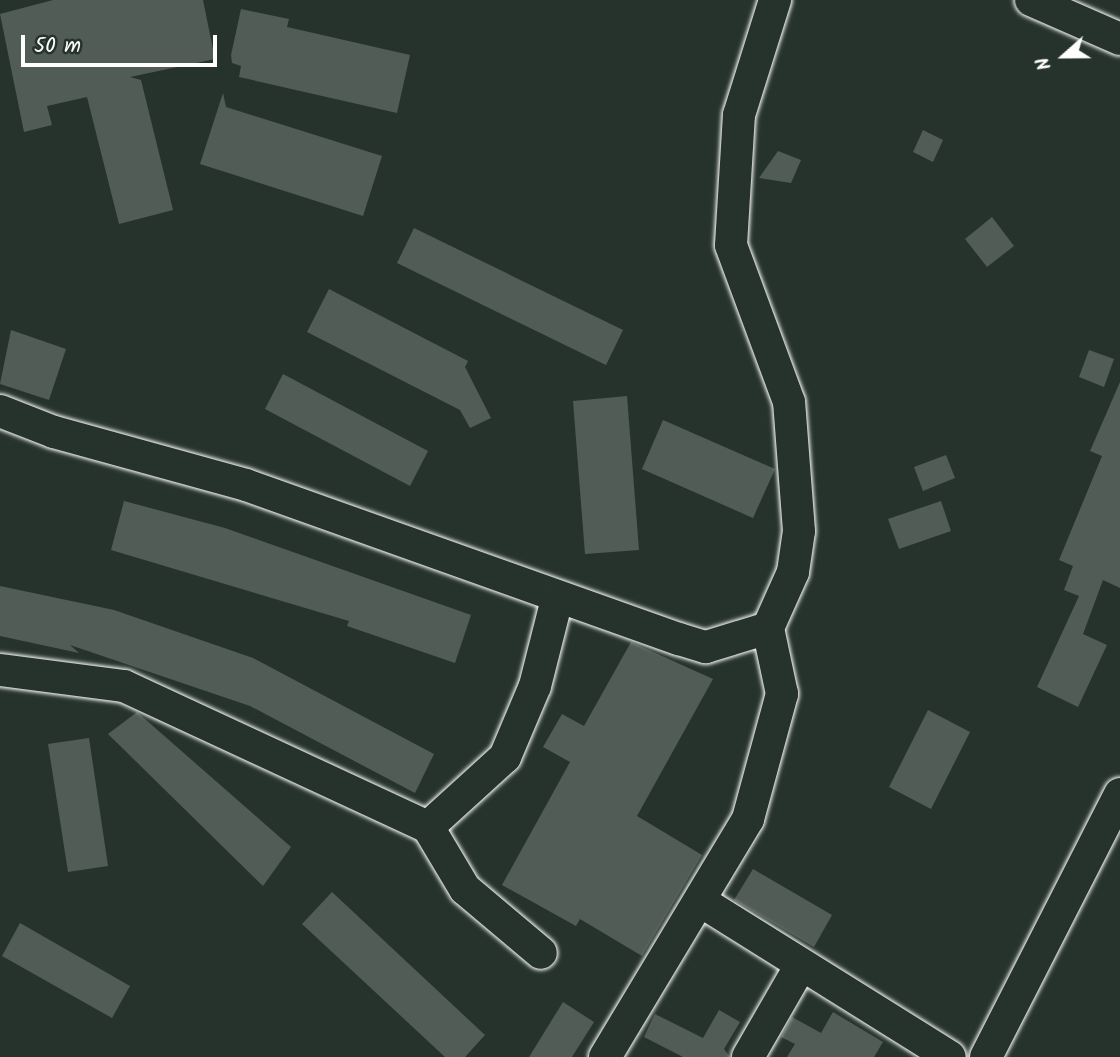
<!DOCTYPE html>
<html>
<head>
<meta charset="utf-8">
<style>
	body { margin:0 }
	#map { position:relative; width:1120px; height:1057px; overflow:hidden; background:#26332d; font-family:Kalam,sans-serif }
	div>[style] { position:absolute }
	.building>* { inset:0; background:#515c57 }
	.roads { filter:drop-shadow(0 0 2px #fff) drop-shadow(0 0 2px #fff) }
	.minor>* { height:32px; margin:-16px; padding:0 16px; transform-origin:16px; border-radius:16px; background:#26332d }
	span { translate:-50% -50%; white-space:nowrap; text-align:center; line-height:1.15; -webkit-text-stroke:7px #26332d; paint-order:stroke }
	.north { position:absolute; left:1029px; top:21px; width:70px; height:70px; -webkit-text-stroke:5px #26332d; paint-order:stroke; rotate:249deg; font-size:19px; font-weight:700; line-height:28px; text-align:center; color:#fff }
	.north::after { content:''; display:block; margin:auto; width:24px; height:32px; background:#fff; clip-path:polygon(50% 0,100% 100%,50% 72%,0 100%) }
	.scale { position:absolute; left:21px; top:35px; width:196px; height:32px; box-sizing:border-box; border:4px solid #fff; border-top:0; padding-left:9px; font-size:21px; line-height:24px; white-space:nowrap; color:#fff; -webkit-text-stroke:5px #26332d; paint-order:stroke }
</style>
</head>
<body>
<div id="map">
	<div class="building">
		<i style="clip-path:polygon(53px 0,203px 0,215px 59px,130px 77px,141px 80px,173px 210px,119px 224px,87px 97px,47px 106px,52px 125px,24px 132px,0 14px)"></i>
		<i style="clip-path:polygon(241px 9px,289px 19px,287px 27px,410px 55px,397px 113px,239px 77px,241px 66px,232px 63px,231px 55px)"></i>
		<i style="clip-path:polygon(223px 93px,226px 107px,382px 156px,363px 216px,200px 164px)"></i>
		<i style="clip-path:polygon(923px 130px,943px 140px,933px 162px,913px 152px)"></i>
		<i style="clip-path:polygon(778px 151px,801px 160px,791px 183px,759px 178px)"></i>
		<i style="clip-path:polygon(992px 217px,1014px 246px,987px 267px,965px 239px)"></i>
		<i style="clip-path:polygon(414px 228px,623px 330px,606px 365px,397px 263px)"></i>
		<i style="clip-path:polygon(329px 289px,468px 361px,465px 367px,491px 418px,470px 428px,460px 410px,307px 332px)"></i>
		<i style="clip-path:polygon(11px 330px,66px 349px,49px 400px,0 384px)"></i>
		<i style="clip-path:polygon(1089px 350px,1114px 359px,1104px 387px,1079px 377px)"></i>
		<i style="clip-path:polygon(283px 374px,428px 451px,410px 486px,265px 409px)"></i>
		<i style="clip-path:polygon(1120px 382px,1120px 588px,1103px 580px,1083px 634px,1107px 645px,1078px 707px,1037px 687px,1079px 596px,1064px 590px,1073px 566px,1059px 560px,1102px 456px,1090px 451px)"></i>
		<i style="clip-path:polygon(627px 396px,639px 550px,585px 554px,573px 401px)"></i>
		<i style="clip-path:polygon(663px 420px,775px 469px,753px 518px,642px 469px)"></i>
		<i style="clip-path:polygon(946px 455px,955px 478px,923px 491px,914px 467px)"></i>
		<i style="clip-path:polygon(124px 501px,225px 528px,471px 615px,455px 663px,347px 626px,349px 621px,111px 550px)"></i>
		<i style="clip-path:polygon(941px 501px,951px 531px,899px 549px,888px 519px)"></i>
		<i style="clip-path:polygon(0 586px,114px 610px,253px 658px,434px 754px,415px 793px,250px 706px,70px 645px,79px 653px,0 636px)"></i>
		<i style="clip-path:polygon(631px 642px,713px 679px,637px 816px,702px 855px,642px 956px,580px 919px,576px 926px,502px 885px,570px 762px,543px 747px,562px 714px,584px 726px)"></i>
		<i style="clip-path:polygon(928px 710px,970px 732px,931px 809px,889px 787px)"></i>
		<i style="clip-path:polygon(137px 712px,291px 847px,263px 886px,108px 734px)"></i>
		<i style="clip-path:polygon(89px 738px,108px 866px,68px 872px,48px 744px)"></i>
		<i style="clip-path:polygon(753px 869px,832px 915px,814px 947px,734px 900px)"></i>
		<i style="clip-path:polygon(332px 892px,485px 1035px,465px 1057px,445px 1057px,302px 924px)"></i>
		<i style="clip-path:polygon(20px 923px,130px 986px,112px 1018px,2px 956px)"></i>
		<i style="clip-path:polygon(563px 1002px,594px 1022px,572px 1057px,529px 1057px)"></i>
		<i style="clip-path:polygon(719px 1010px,740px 1022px,724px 1049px,730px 1057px,683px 1057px,644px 1037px,655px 1014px,703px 1038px)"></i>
		<i style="clip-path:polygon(833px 1012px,883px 1042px,874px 1057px,787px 1057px,795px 1044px,781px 1037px,792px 1017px,821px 1033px)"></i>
	</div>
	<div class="roads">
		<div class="minor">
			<i style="left:1031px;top:0;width:97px;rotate:23.7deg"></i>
			<i style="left:0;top:411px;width:58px;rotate:21.3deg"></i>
			<i style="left:54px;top:432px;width:199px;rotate:15.4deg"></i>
			<i style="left:246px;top:485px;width:460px;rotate:19.6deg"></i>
			<i style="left:679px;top:639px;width:28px;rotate:17deg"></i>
			<i style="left:706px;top:647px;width:65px;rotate:-17deg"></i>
			<i style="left:768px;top:628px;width:61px;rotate:-65.9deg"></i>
			<i style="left:793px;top:572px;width:41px;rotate:-81.7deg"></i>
			<i style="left:799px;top:531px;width:129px;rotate:-94.4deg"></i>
			<i style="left:789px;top:402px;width:167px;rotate:-110.3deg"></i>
			<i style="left:731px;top:245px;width:130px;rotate:-86.5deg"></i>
			<i style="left:739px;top:115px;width:121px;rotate:-72.6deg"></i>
			<i style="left:0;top:670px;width:125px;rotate:7.4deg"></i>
			<i style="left:124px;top:686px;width:335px;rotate:24.9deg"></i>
			<i style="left:428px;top:827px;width:104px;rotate:-42.3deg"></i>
			<i style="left:505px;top:757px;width:77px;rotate:-67.1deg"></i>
			<i style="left:535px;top:686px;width:90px;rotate:-75.8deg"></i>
			<i style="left:428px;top:827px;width:72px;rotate:59.2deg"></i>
			<i style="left:465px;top:889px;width:99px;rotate:40.1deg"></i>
			<i style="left:702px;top:902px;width:292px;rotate:32deg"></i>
			<i style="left:605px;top:1057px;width:278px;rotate:-59deg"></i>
			<i style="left:748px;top:819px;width:130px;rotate:-74.8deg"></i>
			<i style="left:782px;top:694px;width:67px;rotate:-102deg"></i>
			<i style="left:748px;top:1057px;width:106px;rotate:-60.1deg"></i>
			<i style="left:986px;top:1057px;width:295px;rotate:-63deg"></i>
		</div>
	</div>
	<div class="north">N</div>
	<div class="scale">50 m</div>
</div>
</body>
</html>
